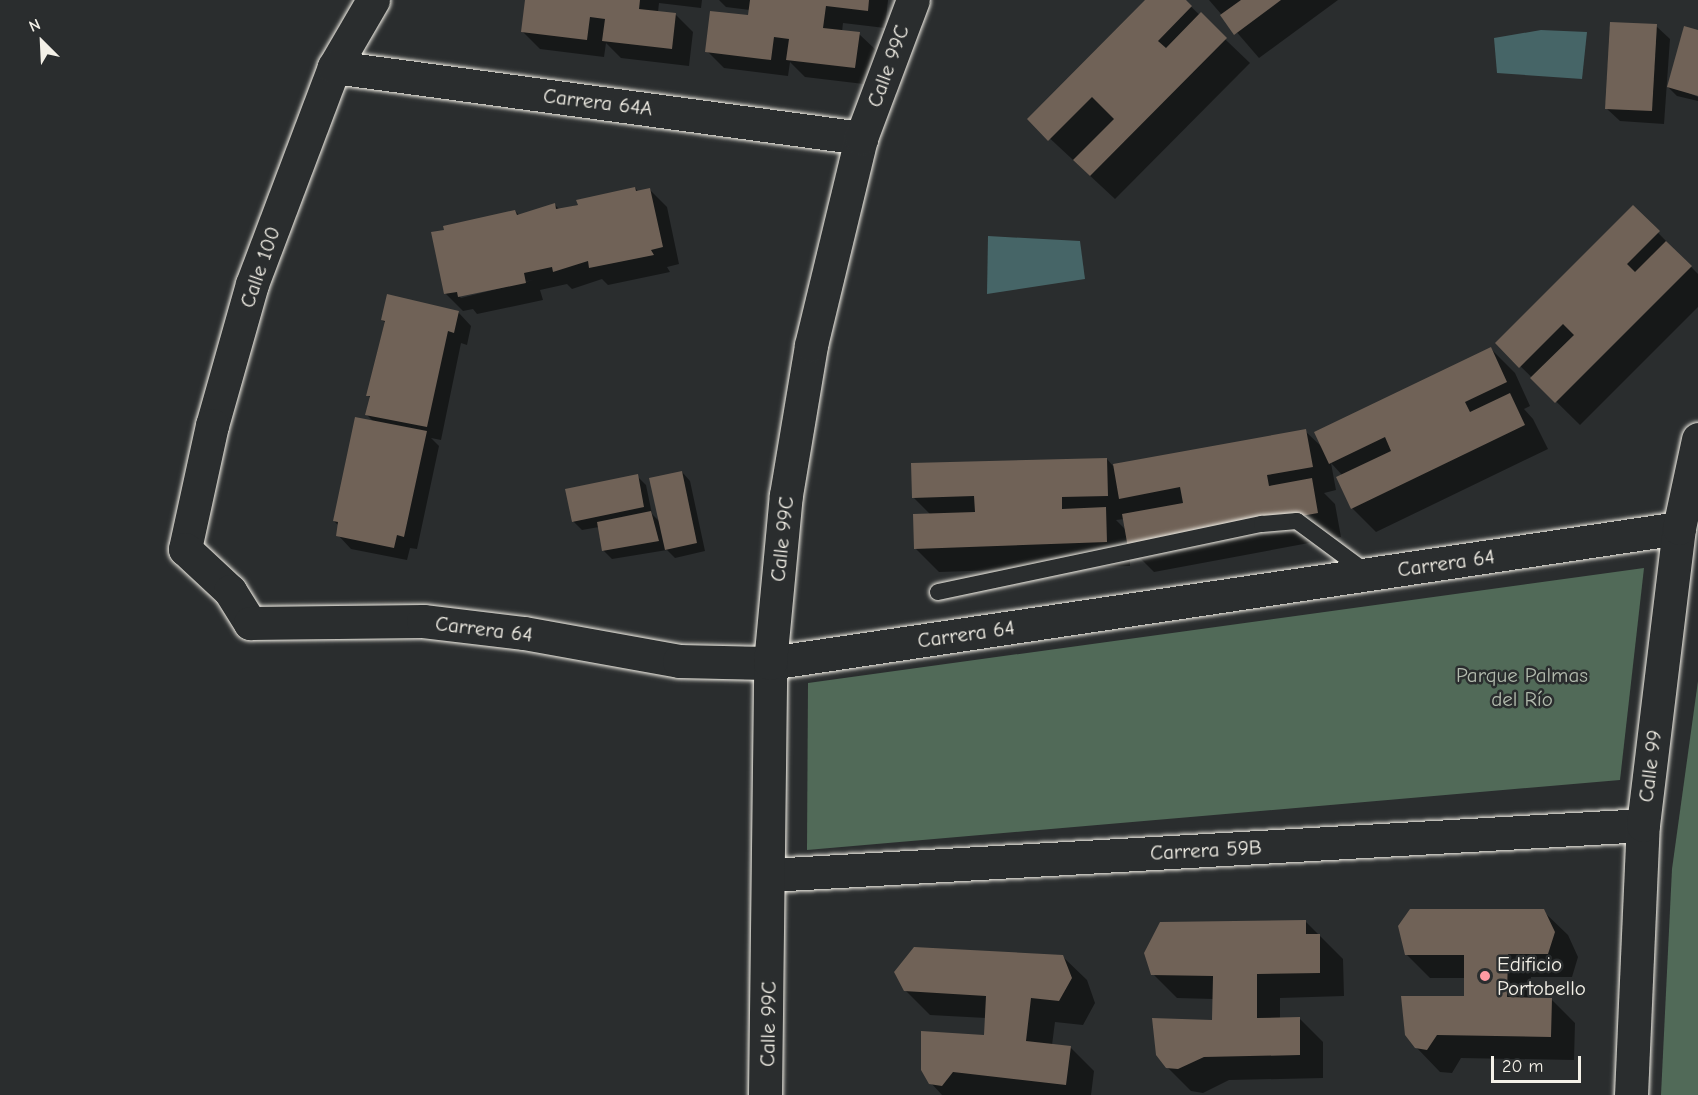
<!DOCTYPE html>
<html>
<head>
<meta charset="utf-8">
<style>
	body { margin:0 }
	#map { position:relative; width:1698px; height:1095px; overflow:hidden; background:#2a2d2e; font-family:"Comic Neue",sans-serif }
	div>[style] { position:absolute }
	.green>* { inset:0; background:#516a58 }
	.water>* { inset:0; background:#466567 }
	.shadow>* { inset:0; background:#0007 }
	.building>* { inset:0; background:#706257 }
	.roads { filter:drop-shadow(0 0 2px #f4f1e8) drop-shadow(0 0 2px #f4f1e8) }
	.service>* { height:16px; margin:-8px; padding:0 8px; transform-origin:8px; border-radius:8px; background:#2a2d2e }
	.minor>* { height:33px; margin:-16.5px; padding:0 16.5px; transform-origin:16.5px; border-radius:16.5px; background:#2a2d2e }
	.tertiary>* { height:33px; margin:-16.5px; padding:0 16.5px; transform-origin:16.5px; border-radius:16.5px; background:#2a2d2e }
	.dots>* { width:16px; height:16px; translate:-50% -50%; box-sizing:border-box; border:3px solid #2a2d2e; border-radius:50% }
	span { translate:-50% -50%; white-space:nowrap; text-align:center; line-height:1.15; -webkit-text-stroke:5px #2a2d2e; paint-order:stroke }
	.street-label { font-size:21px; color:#f4f1e8 }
	.park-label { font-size:21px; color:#b3bbae }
	.poi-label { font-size:21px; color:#f4f1e8 }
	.left { translate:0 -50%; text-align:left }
	.north { position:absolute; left:12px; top:12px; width:60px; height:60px; -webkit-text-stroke:4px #2a2d2e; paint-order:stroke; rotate:336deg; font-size:16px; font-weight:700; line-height:24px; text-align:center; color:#f4f1e8 }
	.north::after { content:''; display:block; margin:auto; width:21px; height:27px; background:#f4f1e8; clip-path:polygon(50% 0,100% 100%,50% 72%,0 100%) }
	.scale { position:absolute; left:1491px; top:1056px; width:90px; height:27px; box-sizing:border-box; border:3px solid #f4f1e8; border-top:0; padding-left:8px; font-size:18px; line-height:21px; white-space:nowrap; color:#f4f1e8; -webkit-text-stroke:4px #2a2d2e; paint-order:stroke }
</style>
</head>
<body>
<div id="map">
	<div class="green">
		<i style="clip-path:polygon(1644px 568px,1620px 780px,807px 850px,808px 683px)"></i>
		<i style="clip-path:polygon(1698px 681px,1698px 1095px,1661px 1095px,1672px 869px)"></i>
	</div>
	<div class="water">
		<i style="clip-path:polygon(1541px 30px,1587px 32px,1582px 79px,1497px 73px,1494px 38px)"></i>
		<i style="clip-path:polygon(988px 236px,1080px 241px,1085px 279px,987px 294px)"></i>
	</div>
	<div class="shadow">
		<i style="clip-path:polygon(527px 0,702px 0,701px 8px,659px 3px,658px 12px,675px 14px,693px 32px,689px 66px,621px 58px,606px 43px,604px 57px,540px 49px,523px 32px)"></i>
		<i style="clip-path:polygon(719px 0,888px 0,885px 28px,843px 23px,842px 32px,859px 34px,877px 51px,872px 85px,805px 77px,790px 62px,788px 76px,724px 68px,707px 51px,750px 17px,750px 10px,726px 7px)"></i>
		<i style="clip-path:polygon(1147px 0,1184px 0,1250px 63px,1115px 199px,1029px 119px)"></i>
		<i style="clip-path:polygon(1209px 0,1338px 0,1259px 58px)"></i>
		<i style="clip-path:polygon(1656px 26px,1670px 39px,1664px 124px,1620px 121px,1606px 108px)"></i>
		<i style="clip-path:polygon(1698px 31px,1698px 94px,1677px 88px,1698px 97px,1698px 101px,1677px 96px,1668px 87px)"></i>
		<i style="clip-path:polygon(evenodd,635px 188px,639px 192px,649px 189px,667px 207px,679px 264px,667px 267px,670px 272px,608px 285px,602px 279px,572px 289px,567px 284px,540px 290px,543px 300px,477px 314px,473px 309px,463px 311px,446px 294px,515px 211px,520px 216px,555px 205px,560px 210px,635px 188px,533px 280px,461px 298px,458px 295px,533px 280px)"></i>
		<i style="clip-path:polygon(1633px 207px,1698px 274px,1698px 307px,1580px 425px,1497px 343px)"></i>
		<i style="clip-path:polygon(458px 312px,471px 326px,467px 345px,461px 343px,441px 440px,431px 438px,439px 446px,417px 549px,410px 548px,407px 560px,351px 549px,338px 535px,339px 526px,334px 521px,374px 422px,367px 415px,371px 398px,367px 395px,386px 323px,382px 320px)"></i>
		<i style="clip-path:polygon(evenodd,1491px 349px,1515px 373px,1530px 406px,1524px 409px,1533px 419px,1548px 449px,1376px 532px,1352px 508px,1343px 476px,1331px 463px,1336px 490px,1324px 493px,1335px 504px,1341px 537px,1154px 572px,1130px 548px,1130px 566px,939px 572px,915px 548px,931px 515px,914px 498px,1107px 459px,1113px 466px,1305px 431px,1323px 448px,1491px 349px,1124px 519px,1126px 530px,1116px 520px,1124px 519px)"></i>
		<i style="clip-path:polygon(682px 472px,690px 481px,705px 551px,675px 558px,667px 550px,612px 559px,603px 550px,599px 527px,582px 530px,573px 521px,637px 476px,646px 485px,652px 514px,661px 523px)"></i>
		<i style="clip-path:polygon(1543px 911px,1568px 935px,1578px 957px,1572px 977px,1531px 977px,1531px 999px,1551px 999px,1575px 1023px,1574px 1060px,1461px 1058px,1452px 1073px,1440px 1072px,1416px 1047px,1465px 998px,1465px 978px,1430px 978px,1406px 954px)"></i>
		<i style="clip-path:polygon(1305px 921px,1343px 959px,1344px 996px,1280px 998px,1280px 1019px,1299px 1018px,1323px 1042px,1323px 1078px,1229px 1080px,1203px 1093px,1191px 1091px,1167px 1067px,1213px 1021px,1214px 999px,1177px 998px,1153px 974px)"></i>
		<i style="clip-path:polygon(1062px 956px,1087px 980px,1095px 1003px,1083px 1025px,1055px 1022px,1052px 1045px,1070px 1047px,1094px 1071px,1091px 1095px,942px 1095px,931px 1083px,985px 1037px,986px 1018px,930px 1015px,905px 990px)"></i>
	</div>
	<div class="building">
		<i style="clip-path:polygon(525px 0,640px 0,639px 9px,676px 13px,672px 49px,602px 41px,605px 19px,590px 17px,587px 40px,521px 32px)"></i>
		<i style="clip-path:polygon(750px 0,869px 0,868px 11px,826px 6px,823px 28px,860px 32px,855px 68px,786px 60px,789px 39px,774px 37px,771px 60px,705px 52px,710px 11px,748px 15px)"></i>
		<i style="clip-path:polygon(1145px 0,1186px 0,1192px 6px,1158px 41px,1166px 48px,1201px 12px,1227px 38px,1090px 176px,1073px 160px,1114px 119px,1092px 97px,1048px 141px,1027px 119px)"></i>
		<i style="clip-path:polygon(1241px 0,1281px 0,1234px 35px,1220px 15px)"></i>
		<i style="clip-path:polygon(1610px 22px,1657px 24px,1652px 111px,1605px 109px)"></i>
		<i style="clip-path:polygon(1684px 26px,1698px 30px,1698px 96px,1667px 87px)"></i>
		<i style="clip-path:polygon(635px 187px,636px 191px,650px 188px,663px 247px,651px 250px,654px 255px,589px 268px,588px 261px,553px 272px,552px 267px,524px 273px,526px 283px,458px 297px,457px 292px,444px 294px,431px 232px,444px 230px,443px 226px,515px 210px,517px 215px,555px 203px,556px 209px,578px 205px,576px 200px)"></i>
		<i style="clip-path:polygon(1633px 205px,1660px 231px,1627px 264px,1635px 272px,1666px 241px,1692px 266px,1555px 403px,1530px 378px,1574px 335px,1563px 324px,1519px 368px,1495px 343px)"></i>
		<i style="clip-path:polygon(387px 294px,459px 311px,454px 333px,448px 331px,427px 427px,365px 415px,370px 396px,366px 396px,385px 321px,381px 320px)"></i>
		<i style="clip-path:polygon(1491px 347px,1507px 382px,1465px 402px,1470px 412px,1510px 393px,1525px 425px,1351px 509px,1336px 477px,1391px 451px,1385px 437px,1329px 464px,1314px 432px)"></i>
		<i style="clip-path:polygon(355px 417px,427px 431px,404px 537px,397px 535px,394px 548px,336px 536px,338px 522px,333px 521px)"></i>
		<i style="clip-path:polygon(1306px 429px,1313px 467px,1267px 475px,1269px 486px,1312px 478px,1318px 513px,1128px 548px,1122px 514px,1183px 503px,1180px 487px,1119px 499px,1113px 464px)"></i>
		<i style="clip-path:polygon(1107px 458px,1108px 496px,1062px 497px,1062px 509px,1106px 507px,1107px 542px,914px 549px,913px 514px,975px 512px,974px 496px,912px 498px,911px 463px)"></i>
		<i style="clip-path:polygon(682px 471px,697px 543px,665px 550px,649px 478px)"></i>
		<i style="clip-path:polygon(638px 474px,644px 507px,572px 522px,565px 489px)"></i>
		<i style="clip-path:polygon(651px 511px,659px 541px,602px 551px,597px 522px)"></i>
		<i style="clip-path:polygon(1410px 909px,1544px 909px,1555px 932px,1548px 954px,1508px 954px,1507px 997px,1552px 998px,1551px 1037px,1437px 1035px,1427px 1050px,1415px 1048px,1405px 1035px,1401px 996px,1464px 996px,1464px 955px,1405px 955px,1398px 926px)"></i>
		<i style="clip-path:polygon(1306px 920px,1306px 934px,1320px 934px,1320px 973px,1257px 974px,1257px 1018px,1300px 1017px,1300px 1055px,1204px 1057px,1178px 1069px,1166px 1068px,1156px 1055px,1152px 1018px,1212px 1020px,1213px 976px,1151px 975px,1144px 953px,1160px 922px)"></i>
		<i style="clip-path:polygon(914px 947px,1063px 955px,1072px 978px,1059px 1001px,1031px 998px,1026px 1041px,1071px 1046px,1066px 1085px,953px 1072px,942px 1086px,929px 1084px,921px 1070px,921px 1031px,984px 1035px,986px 996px,904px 991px,894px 972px)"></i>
	</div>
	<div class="roads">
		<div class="service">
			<i style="left:938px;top:592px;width:331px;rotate:-11.9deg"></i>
			<i style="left:1262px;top:524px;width:35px;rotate:-5deg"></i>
			<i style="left:1297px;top:521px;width:86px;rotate:36.5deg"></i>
		</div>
		<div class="minor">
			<i style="left:373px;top:0;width:78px;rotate:120.2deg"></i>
			<i style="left:334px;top:67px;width:232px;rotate:110.7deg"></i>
			<i style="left:252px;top:284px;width:147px;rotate:105.8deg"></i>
			<i style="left:212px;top:425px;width:127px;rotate:102.3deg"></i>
			<i style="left:185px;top:549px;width:62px;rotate:43deg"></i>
			<i style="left:230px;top:591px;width:38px;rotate:58deg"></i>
			<i style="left:250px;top:623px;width:173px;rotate:-0.7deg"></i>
			<i style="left:423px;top:621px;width:102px;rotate:6.8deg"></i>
			<i style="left:524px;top:633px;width:158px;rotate:10.2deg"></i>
			<i style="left:679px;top:661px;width:91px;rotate:1.3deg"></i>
			<i style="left:770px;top:663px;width:919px;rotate:-8.45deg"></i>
			<i style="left:334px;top:67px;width:532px;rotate:7.67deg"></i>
			<i style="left:769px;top:875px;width:875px;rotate:-3.27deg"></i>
			<i style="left:765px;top:1095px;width:432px;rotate:-89.3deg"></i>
			<i style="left:770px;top:663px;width:169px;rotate:-84.6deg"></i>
			<i style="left:786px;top:495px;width:152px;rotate:-80.5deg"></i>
			<i style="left:811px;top:345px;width:213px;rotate:-76.4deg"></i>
			<i style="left:861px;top:138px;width:147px;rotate:-69.4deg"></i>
		</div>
		<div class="tertiary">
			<i style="left:1631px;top:1095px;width:270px;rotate:-87.5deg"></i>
			<i style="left:1643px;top:825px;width:299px;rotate:-83.1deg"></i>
			<i style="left:1679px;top:528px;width:91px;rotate:-77.9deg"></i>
		</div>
	</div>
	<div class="dots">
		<i style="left:1485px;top:976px;background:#ff9aa2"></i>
	</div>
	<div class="street-label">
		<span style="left:888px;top:66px;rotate:-70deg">Calle 99C</span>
		<span style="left:598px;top:102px;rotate:7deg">Carrera 64A</span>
		<span style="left:260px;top:267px;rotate:-71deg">Calle 100</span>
		<span style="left:782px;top:539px;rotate:-84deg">Calle 99C</span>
		<span style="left:1446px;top:563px;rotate:-8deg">Carrera 64</span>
		<span style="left:484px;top:629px;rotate:7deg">Carrera 64</span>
		<span style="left:966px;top:634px;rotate:-8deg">Carrera 64</span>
		<span style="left:1650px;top:766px;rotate:-83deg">Calle 99</span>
		<span style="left:1206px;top:850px;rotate:-3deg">Carrera 59B</span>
		<span style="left:768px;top:1024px;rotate:-89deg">Calle 99C</span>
	</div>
	<div class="park-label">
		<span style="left:1522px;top:687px">Parque Palmas<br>del Río</span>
	</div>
	<div class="poi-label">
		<span class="left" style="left:1497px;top:976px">Edificio<br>Portobello</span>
	</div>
	<div class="north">N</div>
	<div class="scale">20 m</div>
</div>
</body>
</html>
